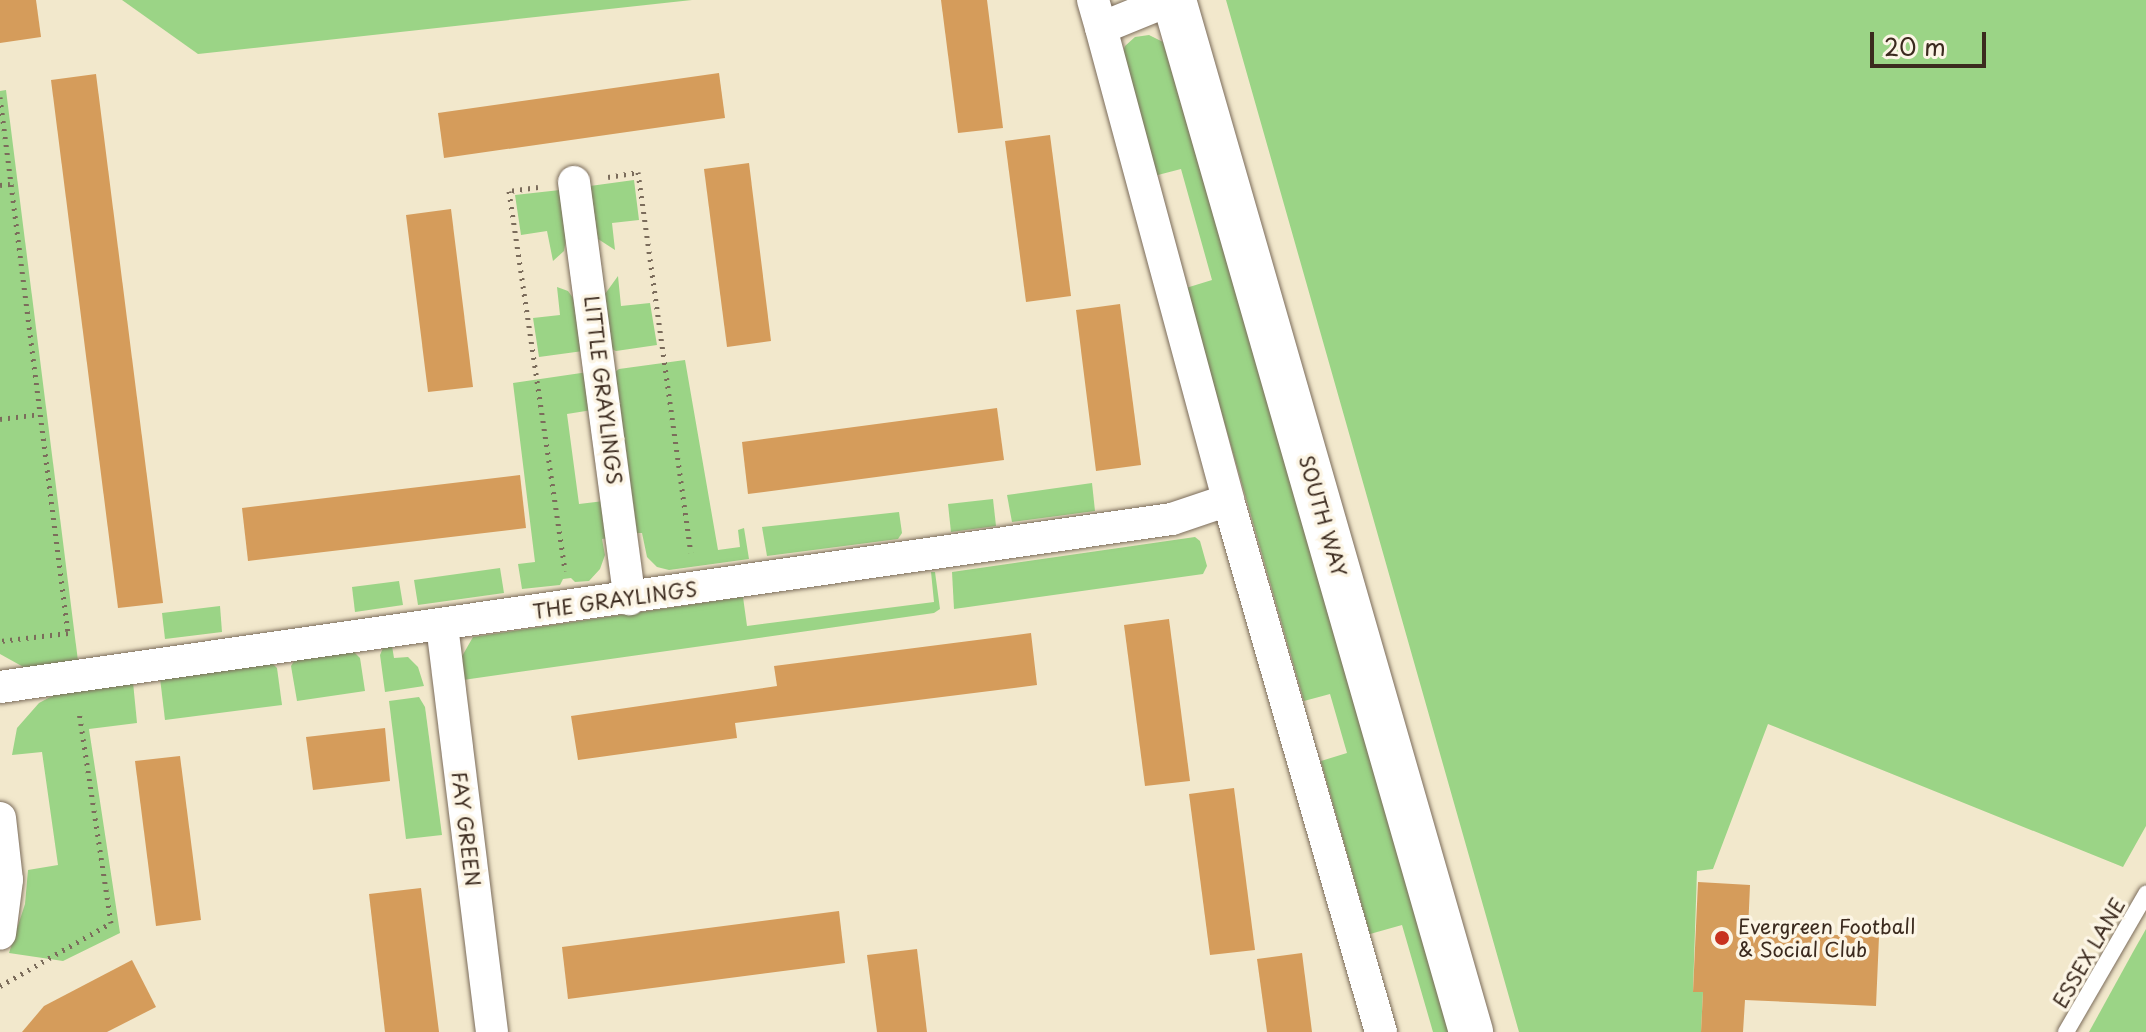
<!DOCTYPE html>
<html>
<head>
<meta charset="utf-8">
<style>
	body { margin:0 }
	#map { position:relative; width:2146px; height:1032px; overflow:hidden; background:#f2e8cc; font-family:"Playpen Sans",sans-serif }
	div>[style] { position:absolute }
	.green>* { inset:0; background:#9bd486 }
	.building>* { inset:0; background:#d59c5b }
	.path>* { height:5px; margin-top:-2.5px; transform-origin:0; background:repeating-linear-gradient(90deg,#7b6c5b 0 2px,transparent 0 8px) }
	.roads { filter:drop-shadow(0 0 2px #7b6c5b) drop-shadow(0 0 2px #7b6c5b) }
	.lane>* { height:16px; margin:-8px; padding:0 8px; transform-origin:8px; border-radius:8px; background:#fff }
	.street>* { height:32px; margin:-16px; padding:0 16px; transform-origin:16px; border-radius:16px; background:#fff }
	.secondary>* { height:44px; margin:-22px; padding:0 22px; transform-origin:22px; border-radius:22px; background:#fff }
	.dots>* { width:22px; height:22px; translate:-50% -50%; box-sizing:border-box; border:4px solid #fcf5e5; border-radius:50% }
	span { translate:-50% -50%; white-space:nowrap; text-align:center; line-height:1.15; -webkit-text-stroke:7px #fcf5e5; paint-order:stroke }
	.street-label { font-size:20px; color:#3b2a1e }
	.poi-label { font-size:20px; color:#3b2a1e }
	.left { translate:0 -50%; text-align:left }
	.scale { position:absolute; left:1870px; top:32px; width:116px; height:36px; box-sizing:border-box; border:4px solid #3b2a1e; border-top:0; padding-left:10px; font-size:24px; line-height:28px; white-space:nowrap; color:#3b2a1e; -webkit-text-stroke:6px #fcf5e5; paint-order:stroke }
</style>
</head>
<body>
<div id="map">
	<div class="green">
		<i style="clip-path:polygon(122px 0,692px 0,198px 54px)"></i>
		<i style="clip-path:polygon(1226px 0,2146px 0,2146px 826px,2123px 867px,1768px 724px,1713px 869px,1697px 871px,1693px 991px,1703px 992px,1701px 1032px,1519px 1032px)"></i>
		<i style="clip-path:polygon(1149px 35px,1163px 42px,1451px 1032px,1433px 1032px,1402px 925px,1370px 934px,1321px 761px,1347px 753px,1330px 694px,1304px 701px,1186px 288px,1212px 280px,1181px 169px,1154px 176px,1120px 60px,1125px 46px,1135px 37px)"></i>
		<i style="clip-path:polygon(6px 90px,78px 661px,27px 669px,0 654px,0 91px)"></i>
		<i style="clip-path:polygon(634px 180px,639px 220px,612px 223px,615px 250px,598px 239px,590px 186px)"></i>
		<i style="clip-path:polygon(560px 190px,566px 240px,564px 251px,553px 261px,547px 231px,521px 235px,515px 195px)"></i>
		<i style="clip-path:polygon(618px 276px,621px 306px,650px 303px,657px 345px,616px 351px,607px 347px,605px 294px)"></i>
		<i style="clip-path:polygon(557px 287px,568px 291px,573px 298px,583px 351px,539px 357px,533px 318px,560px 315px)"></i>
		<i style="clip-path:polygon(685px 360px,718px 550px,740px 547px,738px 530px,744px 528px,749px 559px,669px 570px,657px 567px,647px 557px,642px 533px,634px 533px,611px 375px,619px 369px)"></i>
		<i style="clip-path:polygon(588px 372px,592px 410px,567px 414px,579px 504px,604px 501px,610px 538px,602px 539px,605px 555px,600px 569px,589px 581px,575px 582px,571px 578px,563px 579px,560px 585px,522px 589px,518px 564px,535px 562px,513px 383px)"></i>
		<i style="clip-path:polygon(1092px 483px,1095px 511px,1012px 522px,1007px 495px)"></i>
		<i style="clip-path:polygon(993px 499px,996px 526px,951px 532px,948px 504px)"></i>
		<i style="clip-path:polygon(899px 512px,902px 533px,898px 539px,767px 556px,762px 527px)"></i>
		<i style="clip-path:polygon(1195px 537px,1200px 541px,1207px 566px,1203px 574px,954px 609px,952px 572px)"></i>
		<i style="clip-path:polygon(500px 568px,504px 593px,418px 605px,414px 580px)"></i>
		<i style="clip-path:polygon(931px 572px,935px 572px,940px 609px,934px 613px,463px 680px,461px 658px,473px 637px,743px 597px,747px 626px,934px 602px)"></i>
		<i style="clip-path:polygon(399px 581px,403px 605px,355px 612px,352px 587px)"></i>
		<i style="clip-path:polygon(220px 606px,222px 632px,165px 639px,162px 613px)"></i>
		<i style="clip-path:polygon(392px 646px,394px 658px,408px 657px,418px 667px,424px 686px,385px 692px,380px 655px,383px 648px)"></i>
		<i style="clip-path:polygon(354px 652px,360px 658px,365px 691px,297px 701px,291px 666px,296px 658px)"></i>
		<i style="clip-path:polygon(271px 662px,277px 668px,282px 705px,165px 720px,160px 678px)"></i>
		<i style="clip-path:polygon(133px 682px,137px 723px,89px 729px,120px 933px,63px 961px,9px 953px,25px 904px,28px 870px,58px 865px,42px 752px,12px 755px,17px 728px,39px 703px,54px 695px)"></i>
		<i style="clip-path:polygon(419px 697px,425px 707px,442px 835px,406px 839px,389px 701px)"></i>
		<i style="clip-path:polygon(2146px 929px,2146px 1032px,2089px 1032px,2133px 952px)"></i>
	</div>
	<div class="building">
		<i style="clip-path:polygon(0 0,36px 0,41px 37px,0 43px)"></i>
		<i style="clip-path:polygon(941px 0,987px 0,1003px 128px,958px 133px)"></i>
		<i style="clip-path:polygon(719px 73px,725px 118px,444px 158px,438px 113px)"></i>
		<i style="clip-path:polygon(96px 74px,163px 603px,118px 608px,51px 80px)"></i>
		<i style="clip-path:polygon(1050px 135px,1071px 296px,1026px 302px,1005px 141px)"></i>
		<i style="clip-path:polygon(749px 163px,771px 341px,727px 347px,704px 169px)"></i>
		<i style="clip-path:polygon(451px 209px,473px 387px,428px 392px,406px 215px)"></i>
		<i style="clip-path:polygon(1120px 304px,1141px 465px,1096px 471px,1076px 310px)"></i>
		<i style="clip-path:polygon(997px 408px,1004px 460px,748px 494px,742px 442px)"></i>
		<i style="clip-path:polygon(520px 475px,526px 528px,248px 561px,242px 508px)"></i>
		<i style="clip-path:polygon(1169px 619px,1190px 781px,1145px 786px,1124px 625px)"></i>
		<i style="clip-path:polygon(1031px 633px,1037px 685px,735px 723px,737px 738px,578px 760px,571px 716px,777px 686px,774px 666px)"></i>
		<i style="clip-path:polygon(385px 728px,390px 781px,313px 790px,306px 737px)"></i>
		<i style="clip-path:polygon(180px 756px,201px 920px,156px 926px,135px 761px)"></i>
		<i style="clip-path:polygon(1234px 788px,1255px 950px,1210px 955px,1189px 794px)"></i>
		<i style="clip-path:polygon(1698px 882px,1750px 885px,1748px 931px,1879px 937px,1876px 1006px,1745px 1000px,1743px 1032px,1701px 1032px,1703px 992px,1693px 992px)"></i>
		<i style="clip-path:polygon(421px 888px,439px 1032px,385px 1032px,369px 894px)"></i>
		<i style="clip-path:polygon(839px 911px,845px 963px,568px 999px,562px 947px)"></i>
		<i style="clip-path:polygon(917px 949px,927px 1032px,877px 1032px,867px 955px)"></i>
		<i style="clip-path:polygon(1302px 953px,1312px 1032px,1267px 1032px,1257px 959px)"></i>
		<i style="clip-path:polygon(132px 960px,156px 1007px,107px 1032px,22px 1032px,44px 1006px)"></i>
	</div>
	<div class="path">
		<i style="left:0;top:97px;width:540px;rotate:82.77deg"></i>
		<i style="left:68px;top:633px;width:68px;rotate:173.3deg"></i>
		<i style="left:608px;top:177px;width:30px;rotate:-9deg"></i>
		<i style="left:638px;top:172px;width:384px;rotate:82.1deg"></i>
		<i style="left:0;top:185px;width:10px;rotate:-6deg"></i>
		<i style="left:538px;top:187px;width:29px;rotate:172deg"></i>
		<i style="left:509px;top:191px;width:384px;rotate:81.6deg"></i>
		<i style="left:0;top:419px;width:38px;rotate:-7deg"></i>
		<i style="left:0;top:986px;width:128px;rotate:-29.6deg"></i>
		<i style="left:111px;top:923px;width:213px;rotate:-98.6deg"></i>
	</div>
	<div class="roads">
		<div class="lane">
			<i style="left:2066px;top:1032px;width:160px;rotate:-59.9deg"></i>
		</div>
		<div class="street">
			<i style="left:1093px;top:0;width:29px;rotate:74deg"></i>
			<i style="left:1170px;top:0;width:74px;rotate:157.9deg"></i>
			<i style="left:1101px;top:28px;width:489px;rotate:74.9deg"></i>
			<i style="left:1228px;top:500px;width:554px;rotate:73.96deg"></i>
			<i style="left:574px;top:182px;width:421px;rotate:82.4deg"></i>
			<i style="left:442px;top:625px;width:410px;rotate:83deg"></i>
			<i style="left:0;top:687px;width:1184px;rotate:-8.16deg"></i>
			<i style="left:1172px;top:519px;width:59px;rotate:-18.7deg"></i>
			<i style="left:0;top:818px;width:62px;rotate:83.6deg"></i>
			<i style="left:7px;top:880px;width:54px;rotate:97.4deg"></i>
		</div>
		<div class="secondary">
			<i style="left:1174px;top:0;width:1074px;rotate:73.94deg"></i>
		</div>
	</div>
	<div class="dots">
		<i style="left:1722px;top:938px;background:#c8321e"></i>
	</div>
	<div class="street-label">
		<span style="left:603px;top:390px;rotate:83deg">LITTLE GRAYLINGS</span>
		<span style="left:1323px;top:516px;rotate:74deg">SOUTH WAY</span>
		<span style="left:615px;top:600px;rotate:-8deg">THE GRAYLINGS</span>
		<span style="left:466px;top:829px;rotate:83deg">FAY GREEN</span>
		<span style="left:2089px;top:953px;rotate:-60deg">ESSEX LANE</span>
	</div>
	<div class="poi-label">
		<span class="left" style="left:1738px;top:938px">Evergreen Football<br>&amp; Social Club</span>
	</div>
	<div class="scale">20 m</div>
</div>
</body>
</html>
